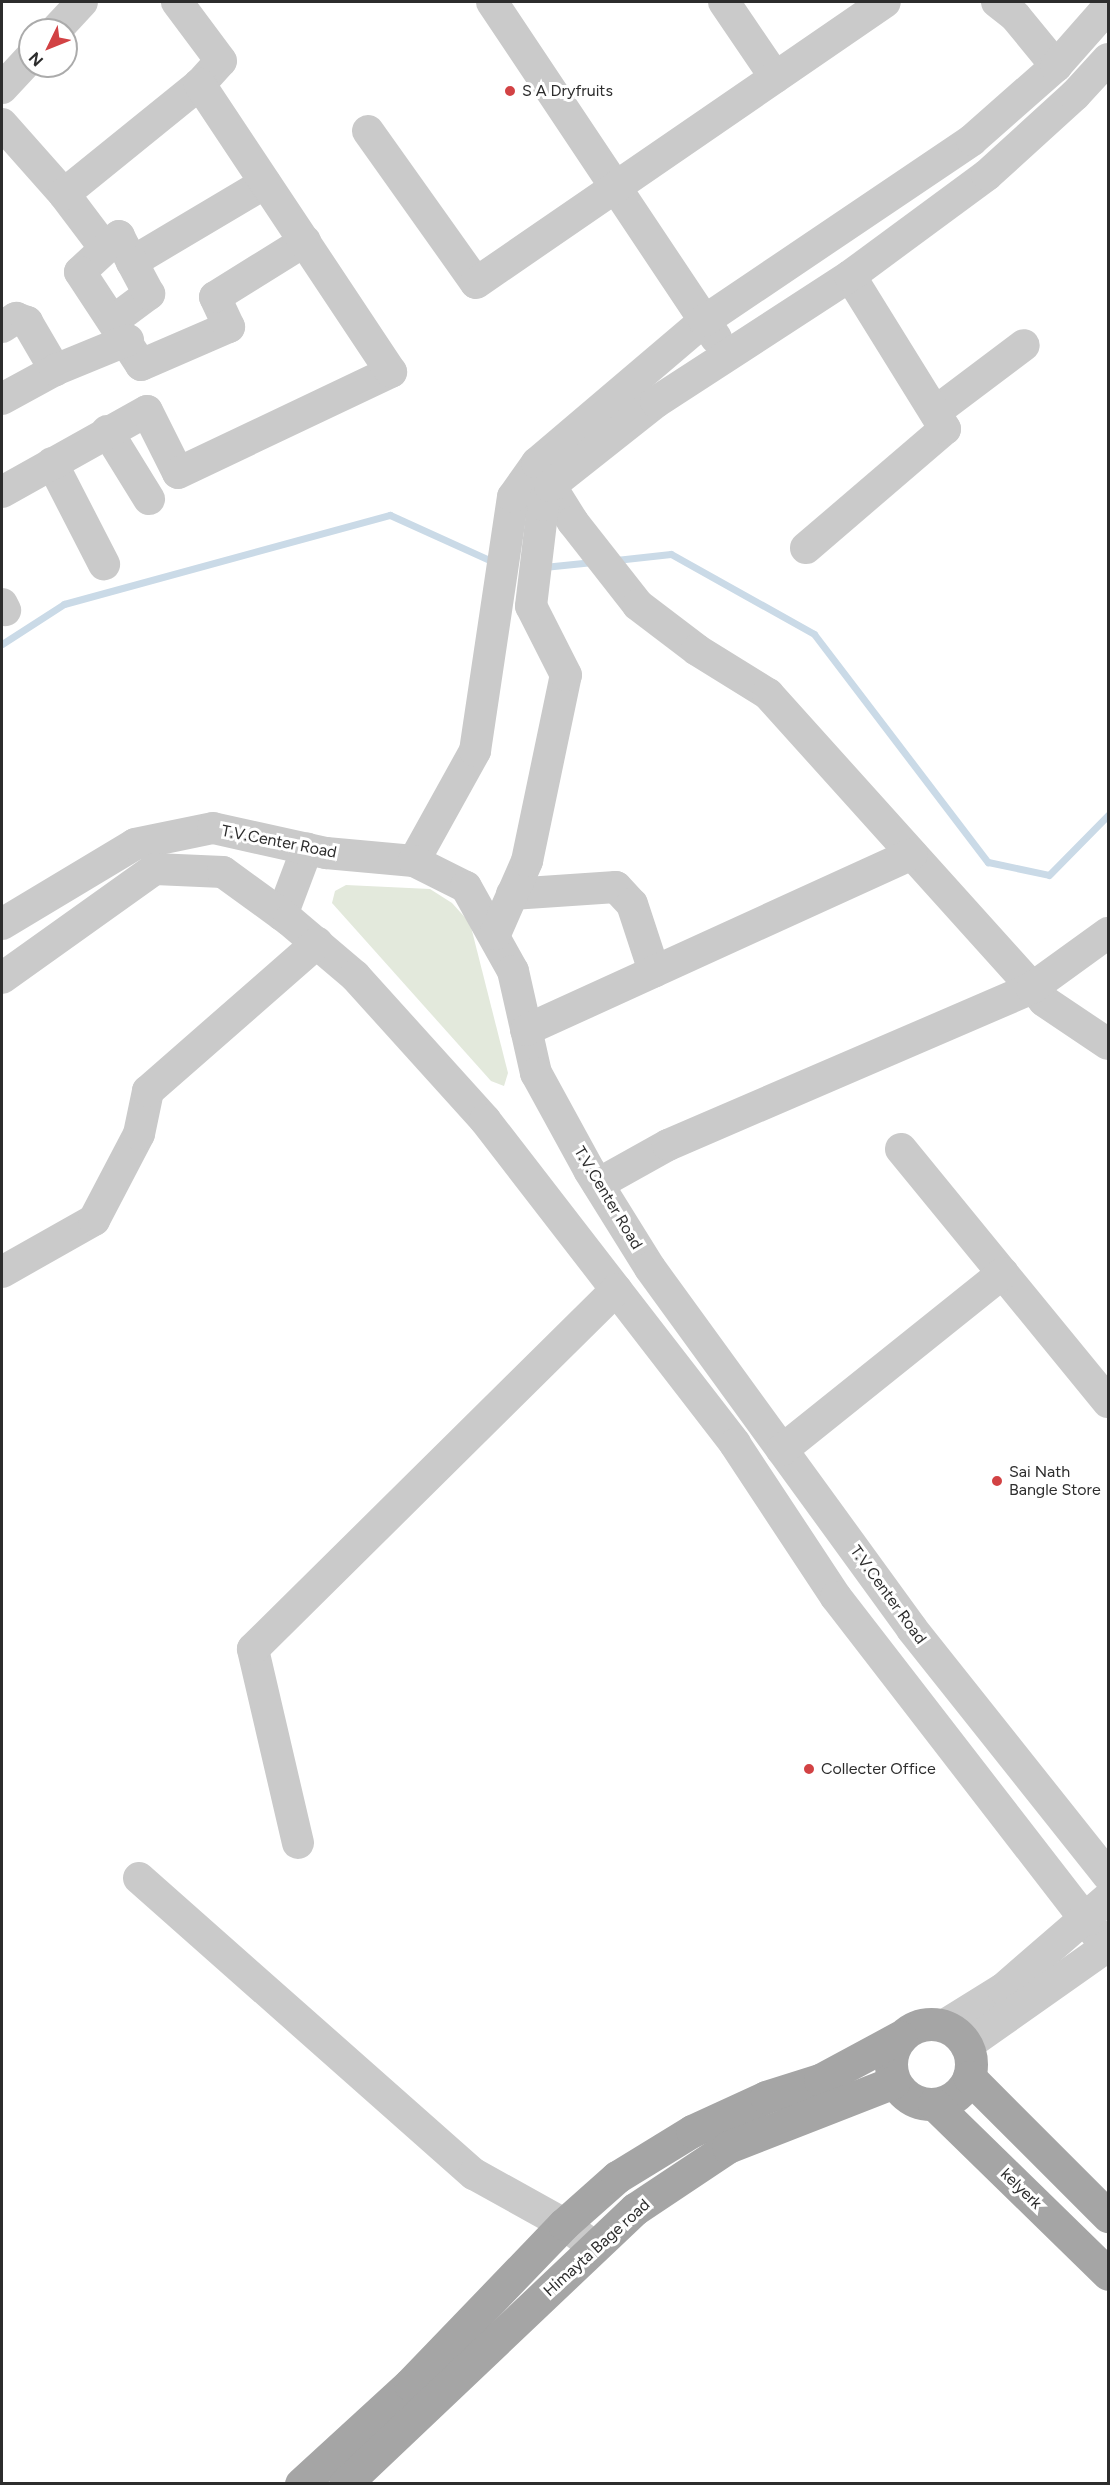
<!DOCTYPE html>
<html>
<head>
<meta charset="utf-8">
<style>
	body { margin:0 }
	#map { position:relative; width:1110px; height:2485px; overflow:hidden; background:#fff; font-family:Figtree,sans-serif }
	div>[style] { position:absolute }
	.green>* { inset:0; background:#e3e9dc }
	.stream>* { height:7px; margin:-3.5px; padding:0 3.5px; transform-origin:3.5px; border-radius:3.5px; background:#cadae7 }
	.minor>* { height:32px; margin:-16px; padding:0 16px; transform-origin:16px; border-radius:16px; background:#cacaca }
	.major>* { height:33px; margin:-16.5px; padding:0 16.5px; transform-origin:16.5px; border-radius:16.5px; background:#a5a5a5 }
	.major>.ring { margin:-16.5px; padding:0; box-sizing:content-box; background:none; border:33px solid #a5a5a5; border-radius:50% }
	.dots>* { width:16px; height:16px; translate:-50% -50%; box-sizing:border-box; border:3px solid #fff; border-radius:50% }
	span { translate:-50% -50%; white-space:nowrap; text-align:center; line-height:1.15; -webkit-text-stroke:6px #fff; paint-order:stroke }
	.poi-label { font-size:16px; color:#2d2d2d }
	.left { translate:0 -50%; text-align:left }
	.street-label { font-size:16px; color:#2d2d2d }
	.frame { position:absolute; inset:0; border:3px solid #2d2d2d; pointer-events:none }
	.north { position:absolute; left:18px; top:18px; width:60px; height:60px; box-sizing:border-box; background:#fff; border:2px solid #ababab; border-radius:50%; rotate:227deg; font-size:16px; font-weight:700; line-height:24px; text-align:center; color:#2d2d2d }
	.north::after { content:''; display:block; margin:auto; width:21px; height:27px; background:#d24244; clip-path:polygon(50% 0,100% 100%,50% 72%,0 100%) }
</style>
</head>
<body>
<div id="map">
	<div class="green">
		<i style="clip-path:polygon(346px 885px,430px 889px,452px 903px,470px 923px,508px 1073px,504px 1086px,491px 1081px,332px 903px,335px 891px)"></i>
	</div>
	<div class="stream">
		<i style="left:616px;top:560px;width:55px;rotate:-6.2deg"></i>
		<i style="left:671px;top:554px;width:164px;rotate:29.2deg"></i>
		<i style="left:814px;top:634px;width:287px;rotate:52.7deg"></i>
		<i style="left:988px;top:862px;width:62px;rotate:12deg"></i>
		<i style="left:1049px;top:875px;width:84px;rotate:-45.5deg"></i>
		<i style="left:544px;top:567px;width:49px;rotate:-5.8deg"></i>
		<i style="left:2px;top:644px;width:74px;rotate:-32.8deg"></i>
		<i style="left:64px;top:604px;width:338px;rotate:-15.3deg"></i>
		<i style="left:390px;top:515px;width:116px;rotate:24.4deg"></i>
	</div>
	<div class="minor">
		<i style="left:492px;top:2px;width:404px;rotate:56.3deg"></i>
		<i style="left:724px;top:2px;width:91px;rotate:55.8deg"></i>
		<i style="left:997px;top:2px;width:23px;rotate:38deg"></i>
		<i style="left:1015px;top:16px;width:65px;rotate:50.6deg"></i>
		<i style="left:56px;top:30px;width:38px;rotate:-47deg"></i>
		<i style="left:2px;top:88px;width:41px;rotate:-47deg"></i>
		<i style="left:2px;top:124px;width:94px;rotate:48.5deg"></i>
		<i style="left:64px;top:194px;width:66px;rotate:53deg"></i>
		<i style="left:368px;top:131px;width:186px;rotate:54.6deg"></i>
		<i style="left:476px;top:283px;width:496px;rotate:-34.5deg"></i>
		<i style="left:265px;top:183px;width:155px;rotate:149.3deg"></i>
		<i style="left:132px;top:262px;width:29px;rotate:-117deg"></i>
		<i style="left:119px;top:236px;width:53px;rotate:137.3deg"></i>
		<i style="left:80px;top:272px;width:111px;rotate:56.7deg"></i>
		<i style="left:141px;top:365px;width:96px;rotate:-23.4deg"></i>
		<i style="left:229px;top:327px;width:33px;rotate:-115deg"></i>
		<i style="left:215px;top:297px;width:106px;rotate:-31.9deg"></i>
		<i style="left:64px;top:194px;width:175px;rotate:-39deg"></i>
		<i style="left:200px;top:84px;width:31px;rotate:-48deg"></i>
		<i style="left:221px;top:61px;width:74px;rotate:-126.7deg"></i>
		<i style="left:114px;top:320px;width:44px;rotate:-36.6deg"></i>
		<i style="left:149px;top:294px;width:36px;rotate:-118deg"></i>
		<i style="left:2px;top:327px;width:17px;rotate:-33deg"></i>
		<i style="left:16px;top:318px;width:12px;rotate:20deg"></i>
		<i style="left:27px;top:322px;width:56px;rotate:59.7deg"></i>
		<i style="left:2px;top:399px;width:60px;rotate:-28.7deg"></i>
		<i style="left:55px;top:370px;width:79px;rotate:-22.3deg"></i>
		<i style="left:935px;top:412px;width:111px;rotate:-37deg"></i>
		<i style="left:107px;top:431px;width:80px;rotate:58.3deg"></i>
		<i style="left:52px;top:463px;width:114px;rotate:62.8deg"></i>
		<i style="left:543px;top:474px;width:57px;rotate:58deg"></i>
		<i style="left:573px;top:522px;width:105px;rotate:51.9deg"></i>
		<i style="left:638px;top:605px;width:74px;rotate:37.3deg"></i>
		<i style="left:697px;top:650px;width:84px;rotate:31.8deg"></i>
		<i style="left:768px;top:694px;width:413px;rotate:48deg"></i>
		<i style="left:1044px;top:1001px;width:77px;rotate:33.9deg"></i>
		<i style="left:2px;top:492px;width:166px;rotate:-29.2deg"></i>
		<i style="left:147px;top:411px;width:69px;rotate:63.4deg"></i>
		<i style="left:178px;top:473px;width:236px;rotate:-25.4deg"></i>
		<i style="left:391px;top:372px;width:346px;rotate:-123.6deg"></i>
		<i style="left:806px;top:548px;width:183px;rotate:-40.6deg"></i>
		<i style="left:945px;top:429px;width:180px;rotate:-121.8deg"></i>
		<i style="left:2px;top:604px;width:7px;rotate:63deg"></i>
		<i style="left:414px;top:861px;width:126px;rotate:-61deg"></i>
		<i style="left:475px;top:751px;width:257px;rotate:-81.5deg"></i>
		<i style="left:513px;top:497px;width:42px;rotate:-54.8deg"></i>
		<i style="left:537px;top:463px;width:219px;rotate:-40.4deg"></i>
		<i style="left:704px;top:321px;width:323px;rotate:-34deg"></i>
		<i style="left:972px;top:140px;width:112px;rotate:-41.4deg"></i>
		<i style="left:1056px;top:66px;width:79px;rotate:-48.6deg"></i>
		<i style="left:512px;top:894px;width:104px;rotate:-3.9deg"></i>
		<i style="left:616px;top:887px;width:23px;rotate:47deg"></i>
		<i style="left:632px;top:904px;width:71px;rotate:71.8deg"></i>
		<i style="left:282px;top:915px;width:71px;rotate:-69.3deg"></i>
		<i style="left:2px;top:924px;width:155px;rotate:-31deg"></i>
		<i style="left:135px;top:844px;width:80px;rotate:-11.6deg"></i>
		<i style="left:213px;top:828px;width:116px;rotate:12.5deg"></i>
		<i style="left:326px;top:853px;width:88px;rotate:5.2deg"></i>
		<i style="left:414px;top:861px;width:58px;rotate:26.6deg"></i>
		<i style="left:466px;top:887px;width:96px;rotate:60.8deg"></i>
		<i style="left:513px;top:971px;width:105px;rotate:77.3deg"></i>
		<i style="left:536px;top:1073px;width:111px;rotate:61.3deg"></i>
		<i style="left:589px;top:1170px;width:115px;rotate:58.1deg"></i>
		<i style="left:650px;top:1268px;width:446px;rotate:54deg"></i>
		<i style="left:912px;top:1629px;width:315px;rotate:51.5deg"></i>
		<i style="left:495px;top:934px;width:80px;rotate:-66.3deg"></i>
		<i style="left:527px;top:861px;width:190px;rotate:-78.2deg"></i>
		<i style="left:566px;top:675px;width:77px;rotate:-116.9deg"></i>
		<i style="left:531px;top:606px;width:102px;rotate:-83.2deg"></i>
		<i style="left:543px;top:505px;width:20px;rotate:-70deg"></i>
		<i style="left:550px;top:486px;width:135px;rotate:-38.4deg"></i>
		<i style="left:656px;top:402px;width:231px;rotate:-33deg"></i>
		<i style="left:850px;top:276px;width:170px;rotate:-36.4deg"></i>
		<i style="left:987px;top:175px;width:119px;rotate:-42.3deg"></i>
		<i style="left:1075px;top:95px;width:49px;rotate:-47.5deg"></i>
		<i style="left:2px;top:978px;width:188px;rotate:-35.5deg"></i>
		<i style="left:155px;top:869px;width:68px;rotate:2.5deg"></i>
		<i style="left:223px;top:872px;width:82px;rotate:36deg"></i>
		<i style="left:289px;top:920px;width:87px;rotate:40.3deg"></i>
		<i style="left:355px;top:976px;width:194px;rotate:47.9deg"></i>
		<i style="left:485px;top:1120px;width:409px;rotate:52.3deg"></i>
		<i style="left:735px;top:1444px;width:183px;rotate:56.6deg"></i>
		<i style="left:836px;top:1597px;width:443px;rotate:52.3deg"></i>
		<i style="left:526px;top:1030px;width:424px;rotate:-24.5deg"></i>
		<i style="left:901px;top:1149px;width:327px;rotate:50.7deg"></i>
		<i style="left:598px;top:1184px;width:80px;rotate:-29.1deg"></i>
		<i style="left:668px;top:1145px;width:396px;rotate:-23.3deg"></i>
		<i style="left:1032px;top:988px;width:94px;rotate:-35.9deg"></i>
		<i style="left:2px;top:1272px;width:106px;rotate:-29.5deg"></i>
		<i style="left:94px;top:1220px;width:97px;rotate:-62.4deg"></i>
		<i style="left:139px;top:1134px;width:44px;rotate:-78.2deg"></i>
		<i style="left:148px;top:1091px;width:225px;rotate:-41.2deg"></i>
		<i style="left:782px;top:1450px;width:283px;rotate:-38.7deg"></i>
		<i style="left:298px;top:1843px;width:199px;rotate:-103.1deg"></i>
		<i style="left:253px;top:1649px;width:511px;rotate:-44.68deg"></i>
		<i style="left:139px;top:1878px;width:447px;rotate:41.5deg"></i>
		<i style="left:474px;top:2174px;width:103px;rotate:29.1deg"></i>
		<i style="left:564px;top:2224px;width:38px;rotate:37deg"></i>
		<i style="left:943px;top:2026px;width:70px;rotate:-31.7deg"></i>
		<i style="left:1003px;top:1989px;width:139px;rotate:-40.9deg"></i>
		<i style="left:966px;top:2046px;width:174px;rotate:-35.2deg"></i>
	</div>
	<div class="major">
		<i class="ring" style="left:891px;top:2024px;width:47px;height:47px"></i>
		<i style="left:969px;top:2077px;width:197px;rotate:45deg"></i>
		<i style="left:934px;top:2104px;width:243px;rotate:44.3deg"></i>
		<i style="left:301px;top:2484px;width:148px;rotate:-42.5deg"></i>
		<i style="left:410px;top:2384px;width:222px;rotate:-46.1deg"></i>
		<i style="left:564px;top:2224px;width:71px;rotate:-41.6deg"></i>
		<i style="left:617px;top:2177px;width:88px;rotate:-31.5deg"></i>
		<i style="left:692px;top:2131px;width:81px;rotate:-24.7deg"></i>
		<i style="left:766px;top:2097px;width:57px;rotate:-17.5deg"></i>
		<i style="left:820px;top:2080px;width:91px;rotate:-28.3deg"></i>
		<i style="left:345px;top:2484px;width:400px;rotate:-43.5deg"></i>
		<i style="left:635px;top:2209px;width:112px;rotate:-33.7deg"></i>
		<i style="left:728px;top:2147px;width:178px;rotate:-21.4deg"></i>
	</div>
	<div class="dots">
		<i style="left:510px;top:91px;background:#d24244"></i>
		<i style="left:997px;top:1481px;background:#d24244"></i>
		<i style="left:809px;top:1769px;background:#d24244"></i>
	</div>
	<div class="poi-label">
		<span class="left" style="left:522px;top:91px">S A Dryfruits</span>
		<span class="left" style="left:1009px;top:1481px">Sai Nath<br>Bangle Store</span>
		<span class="left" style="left:821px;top:1769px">Collecter Office</span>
	</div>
	<div class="street-label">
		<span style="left:279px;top:842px;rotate:11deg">T.V.Center Road</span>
		<span style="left:608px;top:1198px;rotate:59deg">T.V.Center Road</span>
		<span style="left:888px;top:1595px;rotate:54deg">T.V.Center Road</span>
		<span style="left:1021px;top:2189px;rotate:44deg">kelyerk</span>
		<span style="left:597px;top:2248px;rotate:-42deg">Himayta Bage road</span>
	</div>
	<div class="frame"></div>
	<div class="north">N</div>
</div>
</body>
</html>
